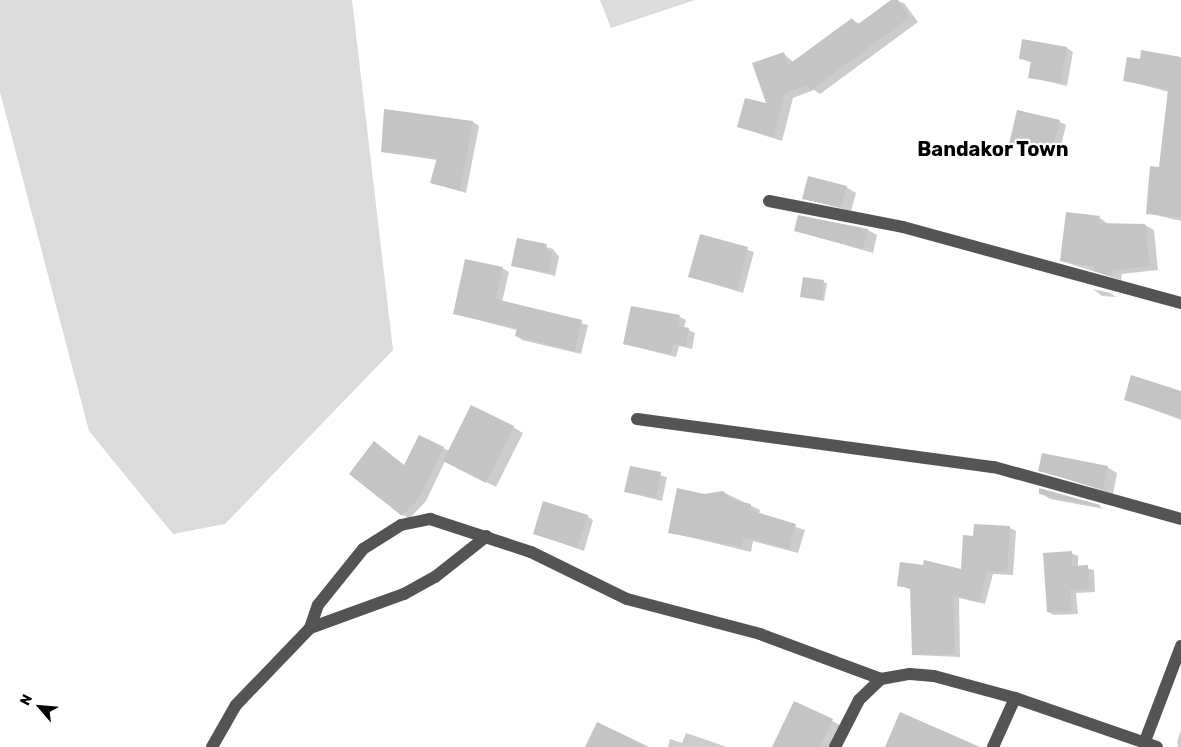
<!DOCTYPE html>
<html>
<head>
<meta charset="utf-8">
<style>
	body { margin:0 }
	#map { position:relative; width:1181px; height:747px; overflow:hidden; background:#fff; font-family:Rubik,sans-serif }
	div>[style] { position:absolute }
	.green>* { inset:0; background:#dbdbdb }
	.shadow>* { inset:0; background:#0003 }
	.building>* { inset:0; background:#c4c4c4 }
	.minor>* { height:12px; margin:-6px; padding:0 6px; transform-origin:6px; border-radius:6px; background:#545454 }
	span { translate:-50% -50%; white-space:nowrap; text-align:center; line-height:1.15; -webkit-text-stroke:4.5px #fff; paint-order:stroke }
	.district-label { font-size:20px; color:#000; font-weight:700 }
	.north { position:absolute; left:15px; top:682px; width:50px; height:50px; -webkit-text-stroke:4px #fff; paint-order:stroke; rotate:297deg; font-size:14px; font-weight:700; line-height:20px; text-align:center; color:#000 }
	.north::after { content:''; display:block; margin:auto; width:18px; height:22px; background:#000; clip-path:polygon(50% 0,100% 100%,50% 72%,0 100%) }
</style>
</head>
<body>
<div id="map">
	<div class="green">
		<i style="clip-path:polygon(0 0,352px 0,393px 350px,225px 524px,173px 534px,89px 431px,0 92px)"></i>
		<i style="clip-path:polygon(600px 0,695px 0,611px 28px)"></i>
	</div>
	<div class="shadow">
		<i style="clip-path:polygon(893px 0,904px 3px,918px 22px,820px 94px,814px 90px,793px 98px,782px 141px,738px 127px,768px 105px,784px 54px,793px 62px,852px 20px,860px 24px)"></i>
		<i style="clip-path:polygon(1067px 48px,1073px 52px,1067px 86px,1029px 77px,1032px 63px,1020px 58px)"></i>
		<i style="clip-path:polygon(1181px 58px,1181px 221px,1147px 213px,1161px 169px,1169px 92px,1124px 80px,1141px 60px)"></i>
		<i style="clip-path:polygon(473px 122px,479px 126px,466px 193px,431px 182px,437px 160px,382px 152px)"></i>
		<i style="clip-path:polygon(1060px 122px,1066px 125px,1058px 158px,1010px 144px)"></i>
		<i style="clip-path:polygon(846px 187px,856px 193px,851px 211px,804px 199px)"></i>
		<i style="clip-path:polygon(1100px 218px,1108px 224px,1145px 225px,1154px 230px,1158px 270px,1122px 274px,1121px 280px,1061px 261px)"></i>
		<i style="clip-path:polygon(868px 230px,877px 235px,873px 253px,796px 231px)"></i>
		<i style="clip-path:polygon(701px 236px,754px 252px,743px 293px,690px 277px)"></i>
		<i style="clip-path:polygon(518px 240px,553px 249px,559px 257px,555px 276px,513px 266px)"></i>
		<i style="clip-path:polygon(502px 268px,509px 272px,502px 302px,588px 325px,581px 354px,522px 340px,516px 336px,517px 330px,455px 314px)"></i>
		<i style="clip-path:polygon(804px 279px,827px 283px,824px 301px,801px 297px)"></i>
		<i style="clip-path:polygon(1093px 289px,1110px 293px,1116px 297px,1102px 296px)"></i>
		<i style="clip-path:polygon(680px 317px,686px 320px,684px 328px,695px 333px,692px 349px,679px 346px,676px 357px,624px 344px)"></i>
		<i style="clip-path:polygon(1181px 392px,1181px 420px,1125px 399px)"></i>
		<i style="clip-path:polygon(513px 427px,523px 433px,496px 487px,445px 461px,426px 501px,409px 519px,350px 474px,375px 443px,405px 466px,443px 448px,449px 451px)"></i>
		<i style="clip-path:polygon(631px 467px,667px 477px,662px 501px,626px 492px)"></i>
		<i style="clip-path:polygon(1107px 467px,1117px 473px,1113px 494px,1039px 470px)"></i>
		<i style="clip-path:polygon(723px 492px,760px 510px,759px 514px,805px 530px,798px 553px,753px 541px,751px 552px,669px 532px,704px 495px)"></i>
		<i style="clip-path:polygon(1040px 493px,1099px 506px,1104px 509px,1050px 499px)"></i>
		<i style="clip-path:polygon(587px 516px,593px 520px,584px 551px,534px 533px)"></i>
		<i style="clip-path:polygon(1010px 528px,1016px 531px,1013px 575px,993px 574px,985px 604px,959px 598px,960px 657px,914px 655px,912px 590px,898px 585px,963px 571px,974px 537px)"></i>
		<i style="clip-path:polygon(1071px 553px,1078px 556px,1078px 567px,1094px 570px,1095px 592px,1076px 593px,1078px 614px,1054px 615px,1048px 612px)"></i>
		<i style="clip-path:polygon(794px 702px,842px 726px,832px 747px,774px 747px)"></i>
		<i style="clip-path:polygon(1181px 730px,1181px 747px,1178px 747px,1177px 742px)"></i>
		<i style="clip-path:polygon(686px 733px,727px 747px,668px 747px,670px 739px,682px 743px)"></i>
	</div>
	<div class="building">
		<i style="clip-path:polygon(891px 0,898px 0,910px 17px,811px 90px,807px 86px,785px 93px,774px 137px,737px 127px,745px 98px,766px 103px,752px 63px,784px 52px,788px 65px,852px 18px,857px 25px)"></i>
		<i style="clip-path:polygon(1022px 39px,1067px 47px,1061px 83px,1028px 78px,1031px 61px,1019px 59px)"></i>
		<i style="clip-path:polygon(1141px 50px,1181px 57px,1181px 217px,1146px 214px,1150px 166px,1159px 167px,1168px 89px,1123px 81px,1127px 57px,1140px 59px)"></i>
		<i style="clip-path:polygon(384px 109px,473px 121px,460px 191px,430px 183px,437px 158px,381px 152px)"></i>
		<i style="clip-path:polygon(1017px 110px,1060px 120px,1051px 155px,1009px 144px)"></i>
		<i style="clip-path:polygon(808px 176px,847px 186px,841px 207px,802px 199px)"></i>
		<i style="clip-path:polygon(1066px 212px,1100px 216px,1099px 223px,1145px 224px,1150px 266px,1113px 270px,1112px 276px,1094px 271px,1094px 267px,1060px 261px)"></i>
		<i style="clip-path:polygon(798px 215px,868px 229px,863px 249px,794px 231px)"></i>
		<i style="clip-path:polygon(700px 234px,748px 247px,737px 290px,688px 277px)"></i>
		<i style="clip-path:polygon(517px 238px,547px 244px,546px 251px,553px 252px,549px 273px,511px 266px)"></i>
		<i style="clip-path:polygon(465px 259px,503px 267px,496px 299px,582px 320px,575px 351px,515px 336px,517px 328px,453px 314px)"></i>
		<i style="clip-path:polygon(803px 277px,824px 280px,822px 300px,800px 297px)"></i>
		<i style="clip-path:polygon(631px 306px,680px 315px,678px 326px,689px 328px,686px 346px,673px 343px,670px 354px,623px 344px)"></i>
		<i style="clip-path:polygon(1131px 375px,1181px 391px,1181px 418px,1124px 400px)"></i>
		<i style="clip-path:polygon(471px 405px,514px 426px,486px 483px,443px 461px)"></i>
		<i style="clip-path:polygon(419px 435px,444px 447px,419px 498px,402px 516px,349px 474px,374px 441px,404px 465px)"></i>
		<i style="clip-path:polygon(1042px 453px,1108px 466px,1103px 489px,1038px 471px)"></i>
		<i style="clip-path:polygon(630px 466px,661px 472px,656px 498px,624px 492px)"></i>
		<i style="clip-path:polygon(677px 488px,704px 494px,723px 491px,732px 500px,751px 504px,750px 510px,796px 524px,789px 549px,744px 537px,742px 547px,668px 533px)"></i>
		<i style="clip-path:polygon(1039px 488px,1100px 505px,1100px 507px,1039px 494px)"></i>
		<i style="clip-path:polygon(543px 501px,588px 515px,577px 548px,533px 534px)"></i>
		<i style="clip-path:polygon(974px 524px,1010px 526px,1007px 572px,987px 571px,979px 602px,953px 595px,955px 654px,912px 655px,910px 588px,897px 586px,900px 562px,923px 565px,924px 560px,961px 569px,963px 535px,973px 536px)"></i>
		<i style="clip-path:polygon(1072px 551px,1072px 566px,1088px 565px,1089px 589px,1070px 590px,1072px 611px,1047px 612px,1043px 553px)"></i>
		<i style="clip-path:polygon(794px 701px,833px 719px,820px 747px,772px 747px)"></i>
		<i style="clip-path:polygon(900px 712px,980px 747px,885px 747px)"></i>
		<i style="clip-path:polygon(597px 722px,649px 747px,585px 747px)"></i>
	</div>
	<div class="minor">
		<i style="left:769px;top:201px;width:136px;rotate:11deg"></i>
		<i style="left:903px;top:227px;width:288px;rotate:15.3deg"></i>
		<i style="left:637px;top:419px;width:360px;rotate:7.7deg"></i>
		<i style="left:994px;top:467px;width:194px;rotate:15.5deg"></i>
		<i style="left:310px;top:628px;width:100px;rotate:-19.9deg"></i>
		<i style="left:404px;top:594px;width:35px;rotate:-29deg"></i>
		<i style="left:435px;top:577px;width:66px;rotate:-38.3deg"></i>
		<i style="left:1145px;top:741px;width:102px;rotate:-69.2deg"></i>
		<i style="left:212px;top:747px;width:48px;rotate:-60.3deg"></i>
		<i style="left:236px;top:705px;width:107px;rotate:-46.1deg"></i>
		<i style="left:310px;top:628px;width:24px;rotate:-71deg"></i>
		<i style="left:318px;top:605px;width:72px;rotate:-51.2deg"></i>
		<i style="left:363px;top:549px;width:45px;rotate:-32.3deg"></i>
		<i style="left:401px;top:525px;width:30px;rotate:-12deg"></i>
		<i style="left:430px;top:519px;width:106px;rotate:18.1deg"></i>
		<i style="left:531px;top:552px;width:107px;rotate:26.1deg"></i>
		<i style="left:627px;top:599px;width:138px;rotate:14.7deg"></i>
		<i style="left:760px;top:634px;width:129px;rotate:20.4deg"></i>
		<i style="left:835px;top:747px;width:53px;rotate:-62.9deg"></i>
		<i style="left:859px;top:700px;width:30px;rotate:-44deg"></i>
		<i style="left:881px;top:679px;width:29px;rotate:-10deg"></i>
		<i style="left:910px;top:674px;width:24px;rotate:5deg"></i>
		<i style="left:934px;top:676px;width:84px;rotate:15.2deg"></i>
		<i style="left:1015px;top:698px;width:150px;rotate:19deg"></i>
		<i style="left:993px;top:747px;width:54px;rotate:-65.8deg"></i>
	</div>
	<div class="district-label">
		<span style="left:993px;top:149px">Bandakor Town</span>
	</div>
	<div class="north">N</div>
</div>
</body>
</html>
